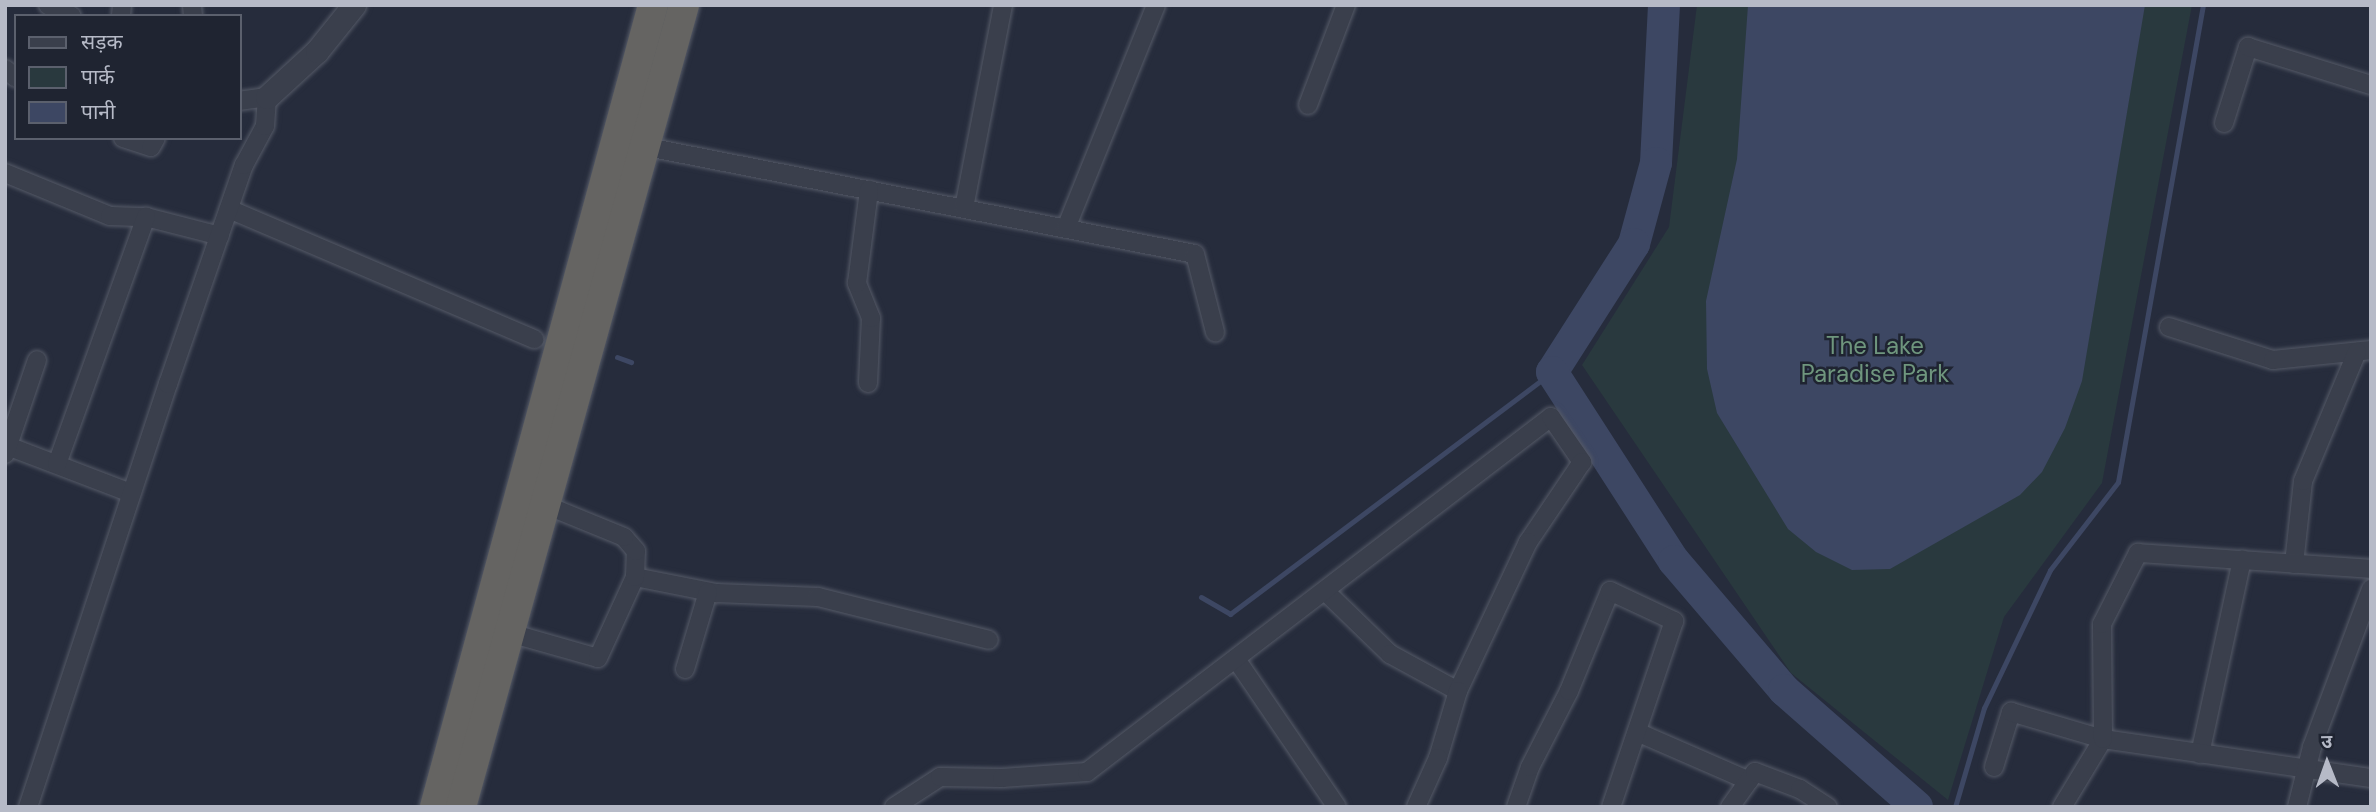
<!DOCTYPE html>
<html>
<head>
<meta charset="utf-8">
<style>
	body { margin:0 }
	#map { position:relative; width:2376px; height:812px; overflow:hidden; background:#262c3c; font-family:"DM Sans","Noto Sans Devanagari",sans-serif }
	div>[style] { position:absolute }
	.green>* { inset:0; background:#29393e }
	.water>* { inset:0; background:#3d4763 }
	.stream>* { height:5px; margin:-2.5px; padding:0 2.5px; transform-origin:2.5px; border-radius:2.5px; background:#3d4763 }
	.river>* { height:32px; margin:-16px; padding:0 16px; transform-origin:16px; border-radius:16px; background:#3d4763 }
	.roads { filter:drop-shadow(0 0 2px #555a67) drop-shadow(0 0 2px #555a67) }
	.minor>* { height:18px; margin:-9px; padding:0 9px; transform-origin:9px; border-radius:9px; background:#3a3f4c }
	.tertiary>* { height:23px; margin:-11.5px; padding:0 11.5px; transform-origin:11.5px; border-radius:11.5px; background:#3a3f4c }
	.trunk>* { height:30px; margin:-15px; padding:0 15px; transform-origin:15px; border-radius:15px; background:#656462 }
	span { translate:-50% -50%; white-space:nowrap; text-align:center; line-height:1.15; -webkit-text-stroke:5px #1f2431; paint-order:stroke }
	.park-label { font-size:24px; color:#6f967e }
	.frame { position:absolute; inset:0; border:7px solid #b6bac7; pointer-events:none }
	.legend { position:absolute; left:14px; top:14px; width:228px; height:126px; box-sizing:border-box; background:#1f2431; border:2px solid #5b606d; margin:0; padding:9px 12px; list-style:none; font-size:21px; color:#b6bac7 }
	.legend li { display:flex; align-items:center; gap:14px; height:35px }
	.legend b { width:35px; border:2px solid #5b606d }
	.north { position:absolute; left:2292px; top:728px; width:70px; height:70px; -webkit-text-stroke:5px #1f2431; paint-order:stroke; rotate:359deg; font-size:19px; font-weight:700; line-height:28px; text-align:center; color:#b6bac7 }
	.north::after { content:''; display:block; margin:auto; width:24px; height:32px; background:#b6bac7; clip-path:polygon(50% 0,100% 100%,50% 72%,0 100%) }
</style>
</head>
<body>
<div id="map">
	<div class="green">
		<i style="clip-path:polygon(1697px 5px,2192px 5px,2102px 483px,2004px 617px,1948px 800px,1791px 673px,1582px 365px,1669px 227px)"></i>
	</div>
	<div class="water">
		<i style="clip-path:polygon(1748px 5px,2145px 5px,2082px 381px,2065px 428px,2042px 472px,2020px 495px,1890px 569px,1852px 570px,1816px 552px,1788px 529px,1717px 413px,1707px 369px,1706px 301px,1737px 159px)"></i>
	</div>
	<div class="stream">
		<i style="left:617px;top:357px;width:15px;rotate:20deg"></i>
		<i style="left:1201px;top:597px;width:34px;rotate:30deg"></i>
		<i style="left:1230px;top:614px;width:403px;rotate:-36.9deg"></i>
		<i style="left:1955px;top:807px;width:103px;rotate:-73.7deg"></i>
		<i style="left:1984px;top:708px;width:153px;rotate:-64.4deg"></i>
		<i style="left:2050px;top:570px;width:111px;rotate:-52.3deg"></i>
		<i style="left:2118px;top:482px;width:485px;rotate:-79.9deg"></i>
	</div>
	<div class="river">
		<i style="left:1664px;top:5px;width:158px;rotate:92.9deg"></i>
		<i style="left:1656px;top:163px;width:84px;rotate:105.2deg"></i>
		<i style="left:1634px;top:244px;width:152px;rotate:122.6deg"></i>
		<i style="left:1552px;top:372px;width:225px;rotate:57.2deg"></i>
		<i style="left:1674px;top:561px;width:170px;rotate:49.5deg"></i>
		<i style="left:1784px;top:690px;width:177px;rotate:41.3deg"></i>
	</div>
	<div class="roads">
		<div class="minor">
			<i style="left:48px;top:5px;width:26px;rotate:25deg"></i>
			<i style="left:192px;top:5px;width:11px;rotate:85deg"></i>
			<i style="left:121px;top:16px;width:11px;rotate:-85deg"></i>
			<i style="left:5px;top:69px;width:14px;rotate:39deg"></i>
			<i style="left:1308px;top:105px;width:107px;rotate:-69.2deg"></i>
			<i style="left:2224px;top:123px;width:80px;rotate:-72.5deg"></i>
			<i style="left:2248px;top:47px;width:129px;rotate:17.2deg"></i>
			<i style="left:123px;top:138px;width:29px;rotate:18deg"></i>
			<i style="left:151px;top:147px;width:10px;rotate:-61deg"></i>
			<i style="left:647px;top:147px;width:558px;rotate:11.05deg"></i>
			<i style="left:1195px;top:254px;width:81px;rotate:75.6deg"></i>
			<i style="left:5px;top:173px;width:113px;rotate:22.3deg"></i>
			<i style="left:110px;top:216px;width:36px;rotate:2deg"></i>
			<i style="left:146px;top:217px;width:76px;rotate:14.4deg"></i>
			<i style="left:964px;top:208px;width:207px;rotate:-79.1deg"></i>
			<i style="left:229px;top:209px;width:332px;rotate:23.1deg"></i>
			<i style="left:1066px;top:228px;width:240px;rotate:-68deg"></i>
			<i style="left:2169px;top:327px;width:109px;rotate:17.6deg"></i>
			<i style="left:2273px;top:360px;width:99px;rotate:-5.8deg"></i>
			<i style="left:868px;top:383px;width:65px;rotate:-87.4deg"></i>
			<i style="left:871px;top:318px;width:38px;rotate:-112deg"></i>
			<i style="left:857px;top:283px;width:94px;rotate:-82.6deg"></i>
			<i style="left:5px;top:445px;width:135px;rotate:20.9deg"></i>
			<i style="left:5px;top:454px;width:99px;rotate:-71.2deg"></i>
			<i style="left:57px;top:464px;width:263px;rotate:-70.2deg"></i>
			<i style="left:2294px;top:564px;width:83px;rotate:-83.8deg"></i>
			<i style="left:2303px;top:481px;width:140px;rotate:-67.3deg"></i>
			<i style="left:635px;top:577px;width:83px;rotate:11.2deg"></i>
			<i style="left:716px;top:593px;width:102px;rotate:2.2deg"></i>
			<i style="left:818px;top:597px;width:176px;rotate:14.1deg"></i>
			<i style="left:1326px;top:592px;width:89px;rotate:44.1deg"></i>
			<i style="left:1390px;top:654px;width:77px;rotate:28.6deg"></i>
			<i style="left:510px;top:633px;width:91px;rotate:15.9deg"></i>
			<i style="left:598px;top:658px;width:89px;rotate:-65.4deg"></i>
			<i style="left:635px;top:577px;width:26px;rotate:-88deg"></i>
			<i style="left:636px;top:551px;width:18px;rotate:-131deg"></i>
			<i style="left:624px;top:537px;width:82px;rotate:-157.8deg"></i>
			<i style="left:1236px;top:659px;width:179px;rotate:55.7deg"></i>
			<i style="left:685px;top:669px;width:80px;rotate:-73.4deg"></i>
			<i style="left:1637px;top:732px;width:122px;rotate:23.6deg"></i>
			<i style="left:2200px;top:754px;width:199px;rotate:-77.8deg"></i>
			<i style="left:1994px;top:767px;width:58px;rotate:-72.8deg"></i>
			<i style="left:2011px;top:712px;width:96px;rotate:16.4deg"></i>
			<i style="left:2103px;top:739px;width:271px;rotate:8.3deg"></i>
			<i style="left:28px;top:807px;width:446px;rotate:-71.7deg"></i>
			<i style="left:168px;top:384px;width:232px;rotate:-70.9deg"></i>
			<i style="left:244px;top:165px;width:44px;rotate:-61.7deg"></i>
			<i style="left:265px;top:126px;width:29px;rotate:-86deg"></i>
			<i style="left:267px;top:97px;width:27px;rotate:172deg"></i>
			<i style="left:894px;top:807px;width:55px;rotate:-33.1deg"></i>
			<i style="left:940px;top:777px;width:62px;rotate:0.9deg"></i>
			<i style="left:1002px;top:778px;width:85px;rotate:-4deg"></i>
			<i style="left:1087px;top:772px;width:584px;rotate:-37.42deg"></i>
			<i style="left:1551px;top:417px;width:55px;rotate:55.4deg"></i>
			<i style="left:1582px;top:462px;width:97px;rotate:124deg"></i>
			<i style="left:1528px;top:542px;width:165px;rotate:115.2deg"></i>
			<i style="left:1458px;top:691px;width:70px;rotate:106.6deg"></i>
			<i style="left:1438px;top:758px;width:54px;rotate:114.2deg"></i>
			<i style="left:1516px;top:807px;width:42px;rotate:-70.7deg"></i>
			<i style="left:1530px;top:767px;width:85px;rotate:-62.8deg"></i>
			<i style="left:1569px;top:691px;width:108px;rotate:-67.7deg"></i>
			<i style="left:1610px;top:591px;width:71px;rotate:25.1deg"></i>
			<i style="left:1674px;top:621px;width:196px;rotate:108.7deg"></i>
			<i style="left:1730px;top:807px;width:43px;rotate:-54.5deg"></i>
			<i style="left:1755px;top:772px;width:48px;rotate:20.7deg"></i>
			<i style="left:1800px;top:789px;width:33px;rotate:33deg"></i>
			<i style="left:2062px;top:807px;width:79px;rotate:-58.9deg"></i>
			<i style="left:2103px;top:739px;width:115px;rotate:-90.5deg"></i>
			<i style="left:2102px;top:624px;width:80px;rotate:-63.1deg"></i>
			<i style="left:2138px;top:553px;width:234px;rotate:3.9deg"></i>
			<i style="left:2297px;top:807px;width:62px;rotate:-76deg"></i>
			<i style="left:2312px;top:747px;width:169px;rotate:-69.5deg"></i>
		</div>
		<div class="tertiary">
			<i style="left:267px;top:97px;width:68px;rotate:-42.6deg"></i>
			<i style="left:317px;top:51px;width:59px;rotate:-51.2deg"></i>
		</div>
		<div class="trunk">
			<i style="left:435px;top:807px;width:831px;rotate:-74.79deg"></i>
			<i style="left:461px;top:807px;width:832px;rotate:-74.46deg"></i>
		</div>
	</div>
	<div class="park-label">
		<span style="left:1875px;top:360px">The Lake<br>Paradise Park</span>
	</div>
	<div class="frame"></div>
	<ul class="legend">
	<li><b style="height:9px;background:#3a3f4c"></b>सड़क</li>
	<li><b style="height:19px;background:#29393e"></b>पार्क</li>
	<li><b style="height:19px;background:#3d4763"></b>पानी</li>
	</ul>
	<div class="north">उ</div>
</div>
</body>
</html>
